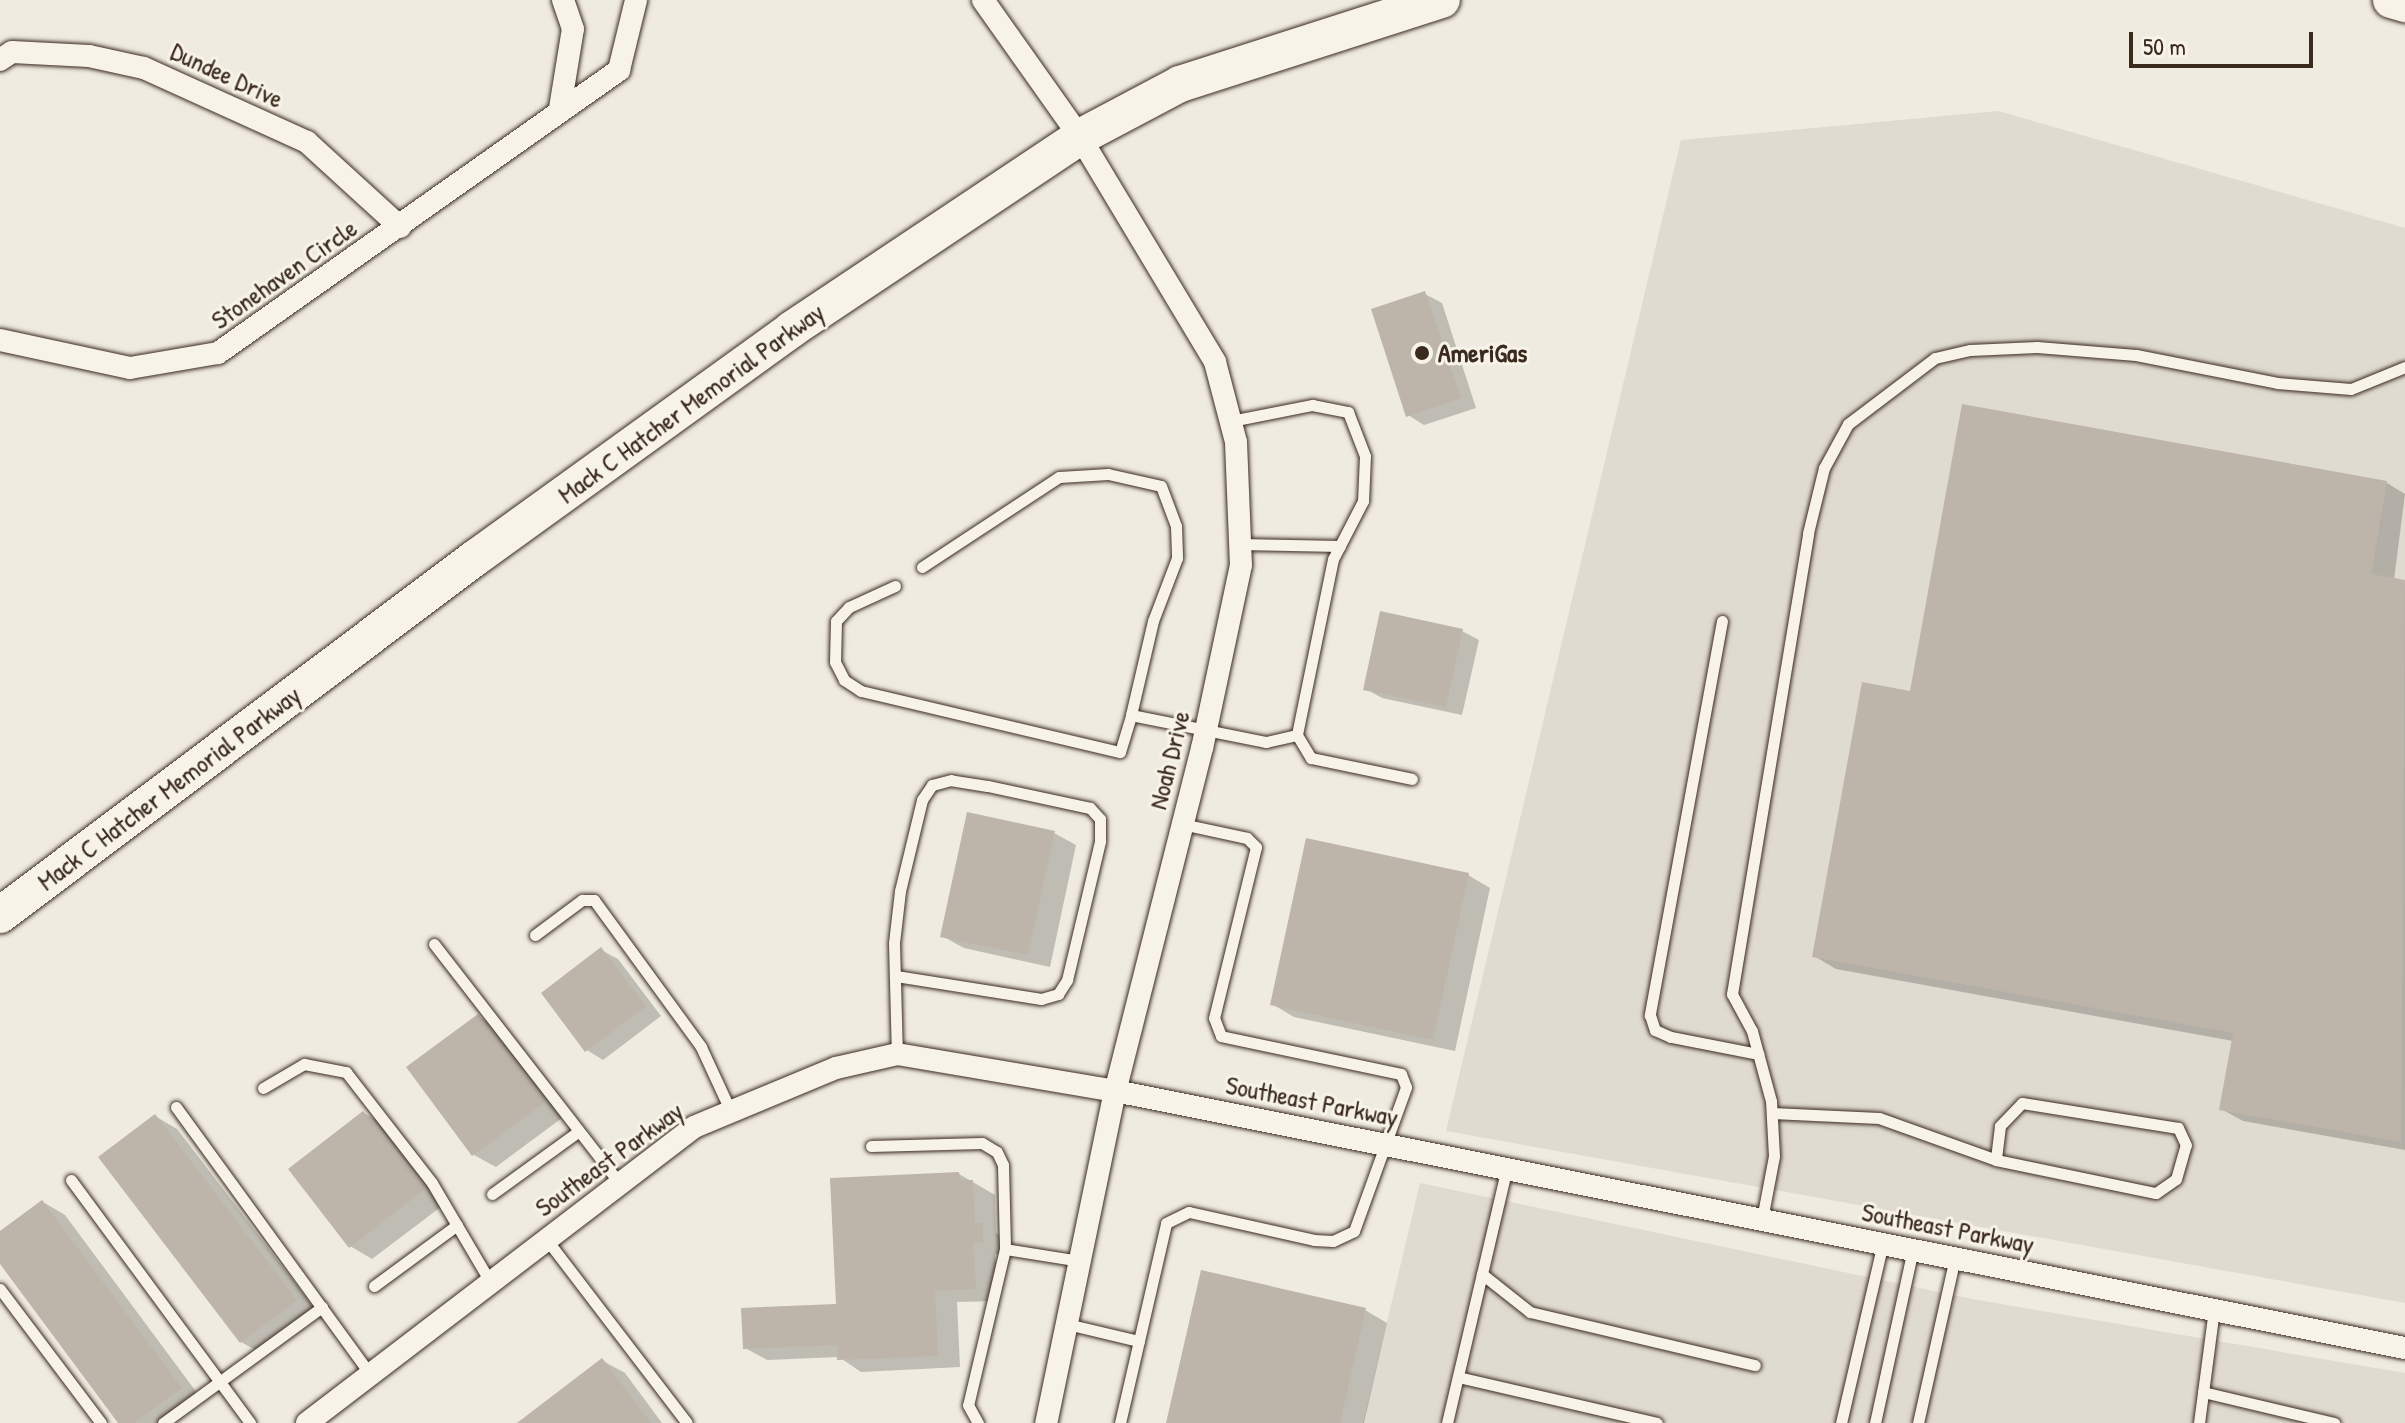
<!DOCTYPE html>
<html>
<head>
<meta charset="utf-8">
<style>
	body { margin:0 }
	#map { position:relative; width:2405px; height:1423px; overflow:hidden; background:#efebe0; font-family:"Patrick Hand",sans-serif }
	div>[style] { position:absolute }
	.built>* { inset:0; background:#e0dbd0 }
	.shadow>* { inset:0; background:#0003 }
	.building>* { inset:0; background:#bdb5aa }
	.roads { filter:drop-shadow(0 0 2px #3b2a1e) drop-shadow(0 0 2px #3b2a1e) }
	.lane>* { height:11px; margin:-5.5px; padding:0 5.5px; transform-origin:5.5px; border-radius:5.5px; background:#f7f3e8 }
	.street>* { height:22px; margin:-11px; padding:0 11px; transform-origin:11px; border-radius:11px; background:#f7f3e8 }
	.primary>* { height:36px; margin:-18px; padding:0 18px; transform-origin:18px; border-radius:18px; background:#f7f3e8 }
	.dots>* { width:22px; height:22px; translate:-50% -50%; box-sizing:border-box; border:4px solid #f7f3e8; border-radius:50% }
	span { translate:-50% -50%; white-space:nowrap; text-align:center; line-height:1.15; -webkit-text-stroke:6px #f7f3e8; paint-order:stroke }
	.street-label { font-size:26px; color:#3b2a1e }
	.poi-label { font-size:26px; color:#3b2a1e; font-weight:700 }
	.left { translate:0 -50%; text-align:left }
	.scale { position:absolute; left:2129px; top:32px; width:184px; height:36px; box-sizing:border-box; border:4px solid #3b2a1e; border-top:0; padding-left:10px; font-size:24px; line-height:28px; white-space:nowrap; color:#3b2a1e; -webkit-text-stroke:6px #f7f3e8; paint-order:stroke }
</style>
</head>
<body>
<div id="map">
	<div class="built">
		<i style="clip-path:polygon(1998px 111px,2405px 228px,2405px 1303px,1446px 1131px,1681px 140px)"></i>
		<i style="clip-path:polygon(1420px 1183px,1972px 1299px,2405px 1373px,2405px 1423px,1363px 1423px)"></i>
	</div>
	<div class="shadow">
		<i style="clip-path:polygon(1425px 294px,1442px 303px,1476px 408px,1424px 425px,1408px 415px)"></i>
		<i style="clip-path:polygon(1964px 407px,2387px 483px,2405px 494px,2394px 580px,2405px 582px,2405px 1150px,2243px 1121px,2221px 1109px,2233px 1041px,1836px 969px,1814px 956px,1912px 693px)"></i>
		<i style="clip-path:polygon(1462px 631px,1479px 640px,1462px 715px,1382px 698px,1366px 689px)"></i>
		<i style="clip-path:polygon(1054px 833px,1076px 845px,1050px 967px,964px 948px,942px 936px)"></i>
		<i style="clip-path:polygon(1468px 875px,1490px 888px,1455px 1051px,1294px 1017px,1272px 1004px)"></i>
		<i style="clip-path:polygon(601px 950px,618px 959px,661px 1016px,603px 1060px,587px 1050px)"></i>
		<i style="clip-path:polygon(478px 1016px,500px 1029px,566px 1115px,496px 1167px,474px 1155px)"></i>
		<i style="clip-path:polygon(364px 1113px,386px 1126px,446px 1203px,372px 1259px,350px 1246px)"></i>
		<i style="clip-path:polygon(155px 1116px,177px 1129px,318px 1313px,263px 1354px,241px 1342px)"></i>
		<i style="clip-path:polygon(959px 1174px,995px 1195px,996px 1233px,1004px 1237px,1005px 1254px,995px 1254px,997px 1301px,957px 1302px,960px 1367px,861px 1372px,839px 1357px,767px 1360px,745px 1348px,838px 1306px)"></i>
		<i style="clip-path:polygon(43px 1202px,65px 1215px,203px 1401px,173px 1423px,121px 1423px,0 1261px,0 1233px)"></i>
		<i style="clip-path:polygon(1365px 1310px,1387px 1323px,1364px 1423px,1168px 1423px)"></i>
		<i style="clip-path:polygon(603px 1361px,625px 1373px,662px 1423px,520px 1423px)"></i>
	</div>
	<div class="building">
		<i style="clip-path:polygon(1425px 291px,1461px 398px,1406px 417px,1371px 309px)"></i>
		<i style="clip-path:polygon(1962px 404px,2387px 481px,2371px 574px,2405px 580px,2401px 1142px,2219px 1110px,2233px 1033px,1812px 957px,1862px 682px,1910px 691px)"></i>
		<i style="clip-path:polygon(1380px 611px,1463px 629px,1446px 707px,1363px 690px)"></i>
		<i style="clip-path:polygon(967px 812px,1055px 831px,1028px 955px,940px 937px)"></i>
		<i style="clip-path:polygon(1306px 838px,1469px 873px,1433px 1040px,1270px 1005px)"></i>
		<i style="clip-path:polygon(601px 947px,646px 1006px,585px 1052px,541px 993px)"></i>
		<i style="clip-path:polygon(478px 1014px,545px 1102px,472px 1156px,406px 1067px)"></i>
		<i style="clip-path:polygon(363px 1111px,425px 1189px,349px 1248px,288px 1169px)"></i>
		<i style="clip-path:polygon(155px 1114px,297px 1300px,240px 1343px,98px 1157px)"></i>
		<i style="clip-path:polygon(959px 1172px,960px 1180px,973px 1180px,975px 1223px,983px 1223px,983px 1242px,973px 1243px,976px 1289px,935px 1291px,938px 1356px,837px 1360px,837px 1345px,743px 1349px,741px 1308px,836px 1304px,830px 1178px)"></i>
		<i style="clip-path:polygon(42px 1200px,182px 1388px,134px 1423px,118px 1423px,0 1264px,0 1231px)"></i>
		<i style="clip-path:polygon(1201px 1270px,1366px 1308px,1340px 1423px,1166px 1423px)"></i>
		<i style="clip-path:polygon(602px 1358px,651px 1423px,517px 1423px)"></i>
	</div>
	<div class="roads">
		<div class="lane">
			<i style="left:1231px;top:421px;width:83px;rotate:-11.2deg"></i>
			<i style="left:1312px;top:405px;width:37px;rotate:11deg"></i>
			<i style="left:1348px;top:412px;width:47px;rotate:68.9deg"></i>
			<i style="left:1365px;top:456px;width:45px;rotate:92.5deg"></i>
			<i style="left:1363px;top:501px;width:65px;rotate:117.3deg"></i>
			<i style="left:1333px;top:559px;width:180px;rotate:101.6deg"></i>
			<i style="left:1297px;top:735px;width:27px;rotate:59deg"></i>
			<i style="left:1311px;top:758px;width:103px;rotate:11.7deg"></i>
			<i style="left:1240px;top:544px;width:100px;rotate:1.1deg"></i>
			<i style="left:922px;top:567px;width:164px;rotate:-33.3deg"></i>
			<i style="left:1059px;top:477px;width:49px;rotate:-3.5deg"></i>
			<i style="left:1108px;top:474px;width:54px;rotate:12.8deg"></i>
			<i style="left:1161px;top:486px;width:43px;rotate:69.4deg"></i>
			<i style="left:1176px;top:526px;width:32px;rotate:88deg"></i>
			<i style="left:1177px;top:558px;width:67px;rotate:110.9deg"></i>
			<i style="left:1153px;top:621px;width:97px;rotate:103.2deg"></i>
			<i style="left:1131px;top:715px;width:138px;rotate:11.3deg"></i>
			<i style="left:1266px;top:742px;width:32px;rotate:-13deg"></i>
			<i style="left:895px;top:586px;width:51px;rotate:155.5deg"></i>
			<i style="left:849px;top:607px;width:19px;rotate:133deg"></i>
			<i style="left:836px;top:621px;width:41px;rotate:91.4deg"></i>
			<i style="left:835px;top:662px;width:20px;rotate:63deg"></i>
			<i style="left:844px;top:680px;width:20px;rotate:33deg"></i>
			<i style="left:861px;top:691px;width:266px;rotate:13.3deg"></i>
			<i style="left:1120px;top:752px;width:39px;rotate:-73deg"></i>
			<i style="left:1722px;top:621px;width:401px;rotate:100.4deg"></i>
			<i style="left:1650px;top:1015px;width:16px;rotate:72deg"></i>
			<i style="left:1655px;top:1030px;width:17px;rotate:24deg"></i>
			<i style="left:1671px;top:1037px;width:89px;rotate:11.1deg"></i>
			<i style="left:535px;top:935px;width:59px;rotate:-36.7deg"></i>
			<i style="left:582px;top:900px;width:12px"></i>
			<i style="left:594px;top:900px;width:182px;rotate:53.9deg"></i>
			<i style="left:701px;top:1047px;width:72px;rotate:65.2deg"></i>
			<i style="left:434px;top:944px;width:304px;rotate:52.2deg"></i>
			<i style="left:896px;top:976px;width:147px;rotate:9deg"></i>
			<i style="left:1041px;top:999px;width:18px;rotate:-16deg"></i>
			<i style="left:1058px;top:994px;width:17px;rotate:-57deg"></i>
			<i style="left:1067px;top:980px;width:143px;rotate:-76.6deg"></i>
			<i style="left:1100px;top:841px;width:22px;rotate:-90deg"></i>
			<i style="left:1100px;top:819px;width:15px;rotate:-132deg"></i>
			<i style="left:1090px;top:808px;width:105px;rotate:-167.9deg"></i>
			<i style="left:987px;top:786px;width:36px;rotate:-171deg"></i>
			<i style="left:951px;top:780px;width:20px;rotate:165deg"></i>
			<i style="left:932px;top:785px;width:18px;rotate:124deg"></i>
			<i style="left:922px;top:800px;width:94px;rotate:103.6deg"></i>
			<i style="left:900px;top:891px;width:52px;rotate:96.6deg"></i>
			<i style="left:894px;top:943px;width:111px;rotate:88.5deg"></i>
			<i style="left:263px;top:1088px;width:48px;rotate:-30.3deg"></i>
			<i style="left:304px;top:1064px;width:43px;rotate:10.8deg"></i>
			<i style="left:346px;top:1072px;width:140px;rotate:52.2deg"></i>
			<i style="left:432px;top:1183px;width:116px;rotate:59.5deg"></i>
			<i style="left:176px;top:1107px;width:330px;rotate:54deg"></i>
			<i style="left:1772px;top:1113px;width:107px;rotate:2.7deg"></i>
			<i style="left:1879px;top:1118px;width:124px;rotate:19.7deg"></i>
			<i style="left:1996px;top:1160px;width:163px;rotate:11.7deg"></i>
			<i style="left:2156px;top:1193px;width:24px;rotate:-35deg"></i>
			<i style="left:2176px;top:1179px;width:35px;rotate:-74deg"></i>
			<i style="left:2186px;top:1145px;width:19px;rotate:-115deg"></i>
			<i style="left:2178px;top:1128px;width:158px;rotate:-170.9deg"></i>
			<i style="left:2022px;top:1103px;width:32px;rotate:134deg"></i>
			<i style="left:2000px;top:1126px;width:34px;rotate:97deg"></i>
			<i style="left:871px;top:1146px;width:111px;rotate:-1.5deg"></i>
			<i style="left:982px;top:1143px;width:17px;rotate:31deg"></i>
			<i style="left:997px;top:1152px;width:14px;rotate:65deg"></i>
			<i style="left:1003px;top:1165px;width:84px;rotate:88.6deg"></i>
			<i style="left:1005px;top:1249px;width:160px;rotate:103.3deg"></i>
			<i style="left:968px;top:1405px;width:21px;rotate:61deg"></i>
			<i style="left:71px;top:1180px;width:302px;rotate:53.6deg"></i>
			<i style="left:492px;top:1194px;width:107px;rotate:-35.9deg"></i>
			<i style="left:1762px;top:1219px;width:64px;rotate:-79.2deg"></i>
			<i style="left:1774px;top:1156px;width:55px;rotate:-93.1deg"></i>
			<i style="left:1771px;top:1101px;width:73px;rotate:-105.2deg"></i>
			<i style="left:1752px;top:1031px;width:42px;rotate:-118.4deg"></i>
			<i style="left:1732px;top:994px;width:467px;rotate:-80.6deg"></i>
			<i style="left:1808px;top:533px;width:67px;rotate:-76.2deg"></i>
			<i style="left:1824px;top:468px;width:50px;rotate:-61.4deg"></i>
			<i style="left:1848px;top:424px;width:109px;rotate:-37.2deg"></i>
			<i style="left:1935px;top:358px;width:36px;rotate:-13deg"></i>
			<i style="left:1970px;top:350px;width:67px;rotate:-2.6deg"></i>
			<i style="left:2037px;top:347px;width:99px;rotate:4.6deg"></i>
			<i style="left:2136px;top:355px;width:144px;rotate:11.2deg"></i>
			<i style="left:2277px;top:383px;width:74px;rotate:4.6deg"></i>
			<i style="left:2351px;top:389px;width:58px;rotate:-22.2deg"></i>
			<i style="left:547px;top:1240px;width:230px;rotate:52.6deg"></i>
			<i style="left:1005px;top:1249px;width:76px;rotate:9.1deg"></i>
			<i style="left:1482px;top:1274px;width:61px;rotate:38.4deg"></i>
			<i style="left:1530px;top:1312px;width:231px;rotate:13.3deg"></i>
			<i style="left:374px;top:1286px;width:103px;rotate:-36.3deg"></i>
			<i style="left:0;top:1289px;width:168px;rotate:53deg"></i>
			<i style="left:1067px;top:1324px;width:74px;rotate:13.3deg"></i>
			<i style="left:1458px;top:1377px;width:204px;rotate:13deg"></i>
			<i style="left:2203px;top:1392px;width:135px;rotate:13.3deg"></i>
			<i style="left:163px;top:1423px;width:197px;rotate:-36.1deg"></i>
			<i style="left:1120px;top:1423px;width:205px;rotate:-77deg"></i>
			<i style="left:1166px;top:1223px;width:25px;rotate:-26deg"></i>
			<i style="left:1189px;top:1212px;width:128px;rotate:12.6deg"></i>
			<i style="left:1314px;top:1240px;width:19px;rotate:3deg"></i>
			<i style="left:1333px;top:1241px;width:23px;rotate:-25deg"></i>
			<i style="left:1354px;top:1231px;width:153px;rotate:-70.1deg"></i>
			<i style="left:1406px;top:1087px;width:14px;rotate:-111deg"></i>
			<i style="left:1401px;top:1074px;width:184px;rotate:-168.1deg"></i>
			<i style="left:1221px;top:1036px;width:19px;rotate:-111deg"></i>
			<i style="left:1214px;top:1018px;width:176px;rotate:-76.2deg"></i>
			<i style="left:1256px;top:847px;width:13px;rotate:-135deg"></i>
			<i style="left:1247px;top:838px;width:66px;rotate:-167.8deg"></i>
			<i style="left:1447px;top:1423px;width:262px;rotate:-76.8deg"></i>
			<i style="left:1841px;top:1423px;width:185px;rotate:-76.9deg"></i>
			<i style="left:1875px;top:1423px;width:178px;rotate:-77.7deg"></i>
			<i style="left:1918px;top:1423px;width:169px;rotate:-77.4deg"></i>
			<i style="left:2199px;top:1423px;width:115px;rotate:-82.5deg"></i>
		</div>
		<div class="street">
			<i style="left:983px;top:0;width:168px;rotate:54.7deg"></i>
			<i style="left:1080px;top:137px;width:262px;rotate:59deg"></i>
			<i style="left:1215px;top:362px;width:83px;rotate:75.3deg"></i>
			<i style="left:1236px;top:442px;width:123px;rotate:87.7deg"></i>
			<i style="left:1241px;top:565px;width:187px;rotate:102deg"></i>
			<i style="left:1202px;top:748px;width:354px;rotate:104.2deg"></i>
			<i style="left:1115px;top:1091px;width:339px;rotate:101.7deg"></i>
			<i style="left:0;top:60px;width:14px;rotate:-34deg"></i>
			<i style="left:12px;top:52px;width:77px;rotate:3deg"></i>
			<i style="left:89px;top:56px;width:56px;rotate:12.3deg"></i>
			<i style="left:144px;top:68px;width:179px;rotate:24.4deg"></i>
			<i style="left:307px;top:142px;width:126px;rotate:42.4deg"></i>
			<i style="left:560px;top:108px;width:80px;rotate:-80.7deg"></i>
			<i style="left:573px;top:29px;width:31px;rotate:-109deg"></i>
			<i style="left:0;top:340px;width:133px;rotate:12.2deg"></i>
			<i style="left:130px;top:368px;width:89px;rotate:-9.7deg"></i>
			<i style="left:218px;top:353px;width:491px;rotate:-35.2deg"></i>
			<i style="left:619px;top:70px;width:72px;rotate:-76.3deg"></i>
			<i style="left:307px;top:1423px;width:487px;rotate:-37.4deg"></i>
			<i style="left:694px;top:1127px;width:154px;rotate:-22.6deg"></i>
			<i style="left:836px;top:1068px;width:63px;rotate:-12.9deg"></i>
			<i style="left:897px;top:1054px;width:221px;rotate:9.6deg"></i>
			<i style="left:1115px;top:1091px;width:1315px;rotate:11.27deg"></i>
		</div>
		<div class="primary">
			<i style="left:2391px;top:0;width:15px;rotate:16deg"></i>
			<i style="left:0;top:915px;width:594px;rotate:-36.93deg"></i>
			<i style="left:475px;top:558px;width:391px;rotate:-35.8deg"></i>
			<i style="left:792px;top:329px;width:346px;rotate:-33.7deg"></i>
			<i style="left:1080px;top:137px;width:113px;rotate:-27.9deg"></i>
			<i style="left:1180px;top:84px;width:275px;rotate:-17.8deg"></i>
		</div>
	</div>
	<div class="dots">
		<i style="left:1422px;top:353px;background:#3b2a1e"></i>
	</div>
	<div class="street-label">
		<span style="left:227px;top:75px;rotate:25deg">Dundee Drive</span>
		<span style="left:284px;top:274px;rotate:-35deg">Stonehaven Circle</span>
		<span style="left:691px;top:403px;rotate:-36deg">Mack C Hatcher Memorial Parkway</span>
		<span style="left:1169px;top:760px;rotate:-76deg">Noah Drive</span>
		<span style="left:169px;top:788px;rotate:-37deg">Mack C Hatcher Memorial Parkway</span>
		<span style="left:1312px;top:1101px;rotate:11deg">Southeast Parkway</span>
		<span style="left:609px;top:1159px;rotate:-36deg">Southeast Parkway</span>
		<span style="left:1948px;top:1228px;rotate:11deg">Southeast Parkway</span>
	</div>
	<div class="poi-label">
		<span class="left" style="left:1438px;top:353px">AmeriGas</span>
	</div>
	<div class="scale">50 m</div>
</div>
</body>
</html>
